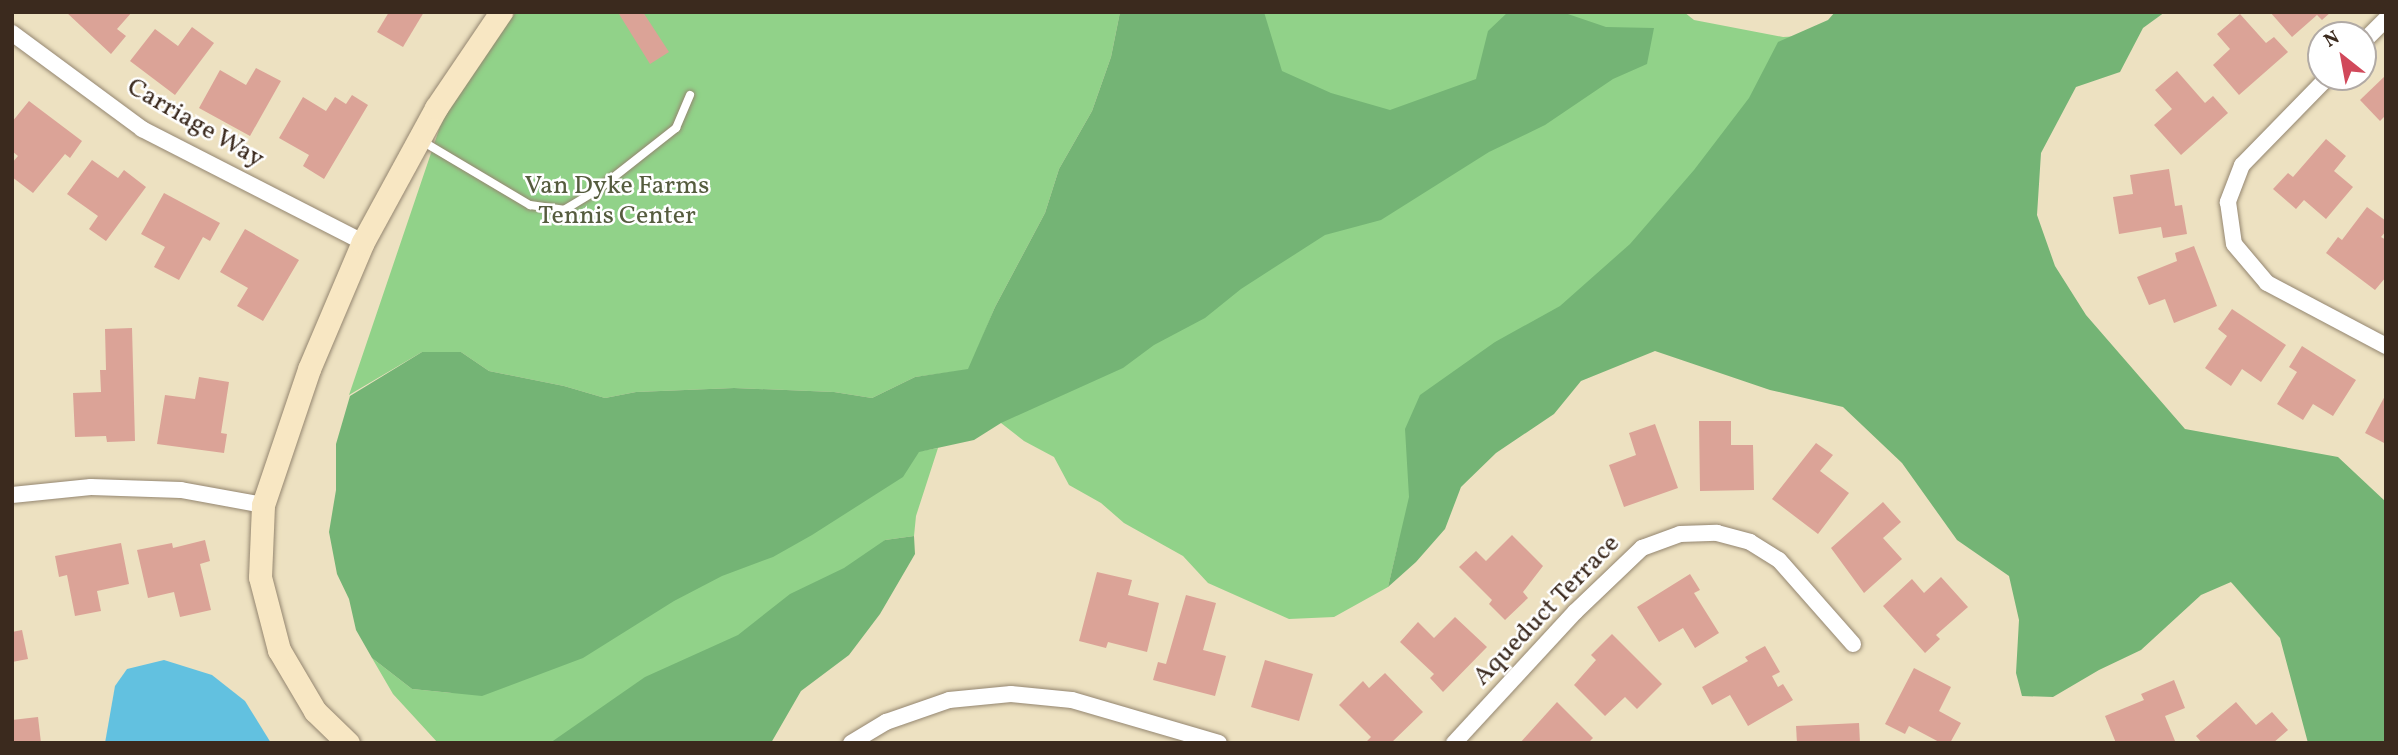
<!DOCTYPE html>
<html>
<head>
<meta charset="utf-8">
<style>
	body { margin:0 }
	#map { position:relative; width:2398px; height:755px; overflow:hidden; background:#ede1c1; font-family:Vollkorn,serif }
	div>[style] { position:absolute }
	.green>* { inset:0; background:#91d289 }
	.forest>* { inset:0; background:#74b475 }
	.water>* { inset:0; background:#62c1e0 }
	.building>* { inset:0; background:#dba397 }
	.roads { filter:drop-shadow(0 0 2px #948670) drop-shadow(0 0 2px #948670) }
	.lane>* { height:8px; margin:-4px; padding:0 4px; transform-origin:4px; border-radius:4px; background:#fff }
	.street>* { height:16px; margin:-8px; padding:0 8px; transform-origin:8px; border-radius:8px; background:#fff }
	.secondary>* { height:23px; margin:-11.5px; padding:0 11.5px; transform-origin:11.5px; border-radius:11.5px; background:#f8e7c3 }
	span { translate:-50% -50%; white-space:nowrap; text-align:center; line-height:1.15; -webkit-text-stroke:5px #fff; paint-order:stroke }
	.street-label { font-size:26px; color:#3b2a1e }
	.park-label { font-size:26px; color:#555c3e }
	.frame { position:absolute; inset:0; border:14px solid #3b2a1e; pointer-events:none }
	.north { position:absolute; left:2307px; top:21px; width:70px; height:70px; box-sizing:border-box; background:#fff; border:2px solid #b1aaa5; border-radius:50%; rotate:329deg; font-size:19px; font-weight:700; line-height:28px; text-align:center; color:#3b2a1e }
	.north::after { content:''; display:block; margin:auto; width:24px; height:32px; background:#d1495b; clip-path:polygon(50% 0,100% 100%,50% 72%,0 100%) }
</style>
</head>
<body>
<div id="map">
	<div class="green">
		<i style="clip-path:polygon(516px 12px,1120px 12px,1111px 57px,1092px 111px,1059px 169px,1045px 213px,995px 307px,970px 367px,1006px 334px,1040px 250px,1069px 202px,1085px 167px,1120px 144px,1162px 19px,1161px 12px,1684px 12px,1694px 20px,1783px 37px,1823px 35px,1865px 55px,1902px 26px,1902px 12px,2087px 12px,2032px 100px,2007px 233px,2043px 299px,2076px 349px,2150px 444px,2185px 463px,2258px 483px,2321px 476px,2346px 494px,2386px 512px,2386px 743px,2345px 743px,2342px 712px,2302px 629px,2231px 582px,2189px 572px,2058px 657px,2025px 501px,1885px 404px,1725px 328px,1625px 331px,1530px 388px,1481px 431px,1442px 501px,1398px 545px,1388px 587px,1334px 617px,1289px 619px,1208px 583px,1183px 556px,1124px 523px,1101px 503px,1069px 485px,1054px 457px,1024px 441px,1001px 423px,984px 423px,947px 435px,921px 451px,938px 448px,916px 516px,914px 536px,885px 540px,839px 613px,807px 656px,768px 687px,737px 743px,438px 743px,393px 694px,372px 658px,412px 689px,452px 693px,371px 608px,347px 562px,341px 524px,343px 488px,353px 445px,376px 413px,398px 398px,420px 389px,461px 394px,513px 432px,592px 443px,653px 440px,698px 423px,848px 422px,884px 426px,948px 386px,967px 370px,915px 377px,872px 398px,834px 392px,734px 388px,636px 392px,605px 398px,564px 386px,489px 371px,461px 352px,422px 352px,349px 395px,448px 103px)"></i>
	</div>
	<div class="forest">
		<i style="clip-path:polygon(1120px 12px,1264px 12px,1282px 71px,1331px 93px,1390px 110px,1476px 79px,1488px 31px,1508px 12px,1562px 12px,1606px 27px,1654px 28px,1647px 64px,1613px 79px,1545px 125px,1489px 152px,1381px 220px,1325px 235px,1241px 289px,1205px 318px,1154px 345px,1123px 368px,1001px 423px,974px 440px,919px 452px,903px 477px,812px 535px,773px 557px,722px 576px,674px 601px,583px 658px,482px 696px,412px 689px,372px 658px,356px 630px,349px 599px,337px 574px,329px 532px,336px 490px,336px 444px,350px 396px,422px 352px,461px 352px,489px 371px,564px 386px,605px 398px,636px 392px,734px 388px,834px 392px,872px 398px,915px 377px,968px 369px,995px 307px,1045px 213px,1059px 169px,1092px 111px,1111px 57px)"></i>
		<i style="clip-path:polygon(1835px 12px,2165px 12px,2143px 28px,2120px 72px,2076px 87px,2041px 153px,2037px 215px,2055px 266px,2086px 315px,2185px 429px,2338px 457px,2386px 502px,2386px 743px,2308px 743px,2280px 638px,2231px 582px,2201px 595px,2141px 650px,2099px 670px,2053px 697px,2022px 696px,2016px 673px,2019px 620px,2009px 576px,1957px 540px,1902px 463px,1843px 407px,1770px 390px,1655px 351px,1581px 381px,1554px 414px,1496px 453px,1461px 487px,1445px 529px,1416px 562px,1388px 587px,1409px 497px,1405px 429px,1420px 395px,1495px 342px,1560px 306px,1630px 244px,1694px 170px,1749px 98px,1778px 42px,1828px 20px)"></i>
		<i style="clip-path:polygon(914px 536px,915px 554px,880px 614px,849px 655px,801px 691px,771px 743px,550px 743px,645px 677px,738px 635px,790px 594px,844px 568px,885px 540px)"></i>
	</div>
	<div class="water">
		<i style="clip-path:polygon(164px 660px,212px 675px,245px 701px,271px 743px,105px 743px,115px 686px,127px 669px)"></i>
	</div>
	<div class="building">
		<i style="clip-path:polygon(66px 12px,132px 12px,117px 29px,126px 36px,111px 54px)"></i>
		<i style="clip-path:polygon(389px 12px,424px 12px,403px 47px,377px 32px)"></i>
		<i style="clip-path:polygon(621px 12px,643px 12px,669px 52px,650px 64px,619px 14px)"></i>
		<i style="clip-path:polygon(2270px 12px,2331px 12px,2322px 20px,2317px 15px,2292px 37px)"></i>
		<i style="clip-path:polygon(2240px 14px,2266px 43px,2274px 37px,2288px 52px,2239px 95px,2213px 65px,2230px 49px,2217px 34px)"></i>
		<i style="clip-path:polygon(192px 27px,214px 43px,175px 95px,130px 61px,155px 29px,178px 46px)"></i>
		<i style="clip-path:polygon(256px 68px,281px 81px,250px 136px,199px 108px,220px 70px,246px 85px)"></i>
		<i style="clip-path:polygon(2177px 71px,2205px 103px,2213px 96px,2228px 113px,2181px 155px,2154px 125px,2172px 109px,2155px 90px)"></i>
		<i style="clip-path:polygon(2386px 75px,2386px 115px,2380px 121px,2360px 100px)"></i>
		<i style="clip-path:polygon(352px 95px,368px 105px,324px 179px,303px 166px,309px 155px,279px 138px,303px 97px,326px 111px,335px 97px,346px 104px)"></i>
		<i style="clip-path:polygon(29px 101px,82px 141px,70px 158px,65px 154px,33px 193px,12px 177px,12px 163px,18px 156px,12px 151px,12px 122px)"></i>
		<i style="clip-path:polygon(2326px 139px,2346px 156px,2334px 171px,2353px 187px,2326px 219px,2304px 200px,2296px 209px,2273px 189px,2288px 173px,2293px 177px)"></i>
		<i style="clip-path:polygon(92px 160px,118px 178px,124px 170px,146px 187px,106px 241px,89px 229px,98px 216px,67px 194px)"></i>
		<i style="clip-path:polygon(2169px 169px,2175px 206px,2182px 205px,2187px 234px,2163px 238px,2161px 227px,2119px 234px,2113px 197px,2133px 194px,2130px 175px)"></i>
		<i style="clip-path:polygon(164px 193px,220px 223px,210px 241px,203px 237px,179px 280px,154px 267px,165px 247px,141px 234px)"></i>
		<i style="clip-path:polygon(2367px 207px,2386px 221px,2386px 231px,2381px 237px,2386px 240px,2386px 277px,2375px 290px,2326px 253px,2338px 237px,2342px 240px)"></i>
		<i style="clip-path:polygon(245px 229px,299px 260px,263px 321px,237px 306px,248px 288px,220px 272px)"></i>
		<i style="clip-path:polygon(2194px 246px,2217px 306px,2174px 323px,2165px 299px,2149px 305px,2137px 277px,2177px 261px,2175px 253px)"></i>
		<i style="clip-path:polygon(2232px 309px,2286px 345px,2261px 382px,2242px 369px,2231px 386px,2205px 368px,2227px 336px,2218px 329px)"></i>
		<i style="clip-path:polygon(132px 328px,135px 441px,107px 442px,106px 436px,75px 437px,73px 393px,101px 392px,100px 370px,106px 370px,105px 329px)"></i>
		<i style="clip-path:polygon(2302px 346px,2356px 380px,2333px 416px,2313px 404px,2303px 420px,2277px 404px,2297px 372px,2289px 367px)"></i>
		<i style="clip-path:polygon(199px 377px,229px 382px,221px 433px,227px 434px,224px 453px,157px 444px,165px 395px,195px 399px)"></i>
		<i style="clip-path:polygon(2386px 394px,2386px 444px,2365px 433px)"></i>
		<i style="clip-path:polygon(1699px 421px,1731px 421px,1731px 445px,1753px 445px,1754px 490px,1700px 491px)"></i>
		<i style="clip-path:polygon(1655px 424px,1678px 488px,1624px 507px,1609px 465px,1636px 455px,1629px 433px)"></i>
		<i style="clip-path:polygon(1816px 443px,1833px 455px,1820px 471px,1849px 493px,1818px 534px,1772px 499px)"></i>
		<i style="clip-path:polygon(1883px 502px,1901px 522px,1883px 538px,1902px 559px,1864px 593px,1831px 548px)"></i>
		<i style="clip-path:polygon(1512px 535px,1543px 566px,1523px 592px,1528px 598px,1505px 620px,1489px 604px,1492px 600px,1459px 567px,1476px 551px,1486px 561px)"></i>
		<i style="clip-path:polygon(205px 540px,210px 561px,200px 564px,211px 610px,180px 617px,174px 592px,148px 598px,137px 550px,172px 543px,173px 548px)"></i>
		<i style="clip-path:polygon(121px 543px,129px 584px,97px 591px,101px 611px,75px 616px,67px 575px,59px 577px,55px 556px)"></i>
		<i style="clip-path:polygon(1097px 572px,1132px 580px,1128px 595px,1159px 603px,1147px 652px,1108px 642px,1106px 648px,1079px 641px)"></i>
		<i style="clip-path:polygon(1690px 574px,1700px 590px,1694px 593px,1719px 633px,1695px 648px,1683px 628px,1659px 642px,1637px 607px)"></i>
		<i style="clip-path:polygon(1941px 577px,1968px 607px,1936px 635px,1940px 639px,1925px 653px,1883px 606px,1912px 579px,1924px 593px)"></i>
		<i style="clip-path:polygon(1186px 595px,1216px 603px,1203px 650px,1226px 656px,1215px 696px,1153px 680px,1158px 662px,1166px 664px)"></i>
		<i style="clip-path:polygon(1455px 617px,1487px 647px,1443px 692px,1430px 678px,1434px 674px,1400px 642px,1418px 622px,1434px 638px)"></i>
		<i style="clip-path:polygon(22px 630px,28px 659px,12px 662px,12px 632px)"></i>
		<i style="clip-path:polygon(1612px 634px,1662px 684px,1637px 709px,1625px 697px,1605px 716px,1574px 685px,1596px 660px,1591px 655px)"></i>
		<i style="clip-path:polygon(1765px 646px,1780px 672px,1772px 676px,1778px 687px,1783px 684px,1793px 700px,1748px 726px,1730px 695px,1712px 705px,1702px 687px,1748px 661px,1745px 657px)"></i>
		<i style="clip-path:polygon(1265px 660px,1313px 674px,1299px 721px,1251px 707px)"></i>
		<i style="clip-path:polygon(1914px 668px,1951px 687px,1939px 711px,1961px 723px,1950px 743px,1941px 743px,1909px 726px,1905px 734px,1885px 724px)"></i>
		<i style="clip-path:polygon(1385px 673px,1423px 712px,1391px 743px,1365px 743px,1371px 737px,1339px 705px,1363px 681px,1369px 688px)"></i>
		<i style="clip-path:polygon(2174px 680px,2185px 708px,2165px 716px,2175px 741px,2116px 743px,2105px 716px,2144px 700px,2141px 694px)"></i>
		<i style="clip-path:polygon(1557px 702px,1593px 738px,1588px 743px,1520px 743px)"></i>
		<i style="clip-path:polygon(2236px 702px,2256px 725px,2272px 712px,2288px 730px,2273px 743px,2202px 743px,2196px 736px)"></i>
		<i style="clip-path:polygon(38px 717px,41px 743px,12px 743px,12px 720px)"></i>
		<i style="clip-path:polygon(1859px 723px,1860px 743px,1797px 743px,1796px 726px)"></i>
	</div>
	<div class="roads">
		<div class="lane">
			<i style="left:422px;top:141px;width:126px;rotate:30.7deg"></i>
			<i style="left:530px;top:205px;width:34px;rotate:8deg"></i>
			<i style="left:564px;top:210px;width:37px;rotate:-31deg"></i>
			<i style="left:596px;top:191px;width:102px;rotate:-38.2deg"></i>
			<i style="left:676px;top:128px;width:36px;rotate:-67deg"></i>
		</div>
		<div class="street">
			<i style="left:12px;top:33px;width:162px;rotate:36.4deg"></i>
			<i style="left:142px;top:129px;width:248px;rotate:27.1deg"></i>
			<i style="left:2363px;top:42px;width:33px;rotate:-45deg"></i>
			<i style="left:2328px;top:77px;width:123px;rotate:134.3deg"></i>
			<i style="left:2242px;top:165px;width:40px;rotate:111deg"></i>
			<i style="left:2228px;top:202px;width:42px;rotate:81.9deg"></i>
			<i style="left:2234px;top:244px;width:51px;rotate:49.8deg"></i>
			<i style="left:2267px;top:283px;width:135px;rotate:27.9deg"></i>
			<i style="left:12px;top:495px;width:79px;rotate:-5.8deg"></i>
			<i style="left:91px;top:487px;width:90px;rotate:1.9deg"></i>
			<i style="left:181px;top:490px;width:83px;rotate:10.4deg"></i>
			<i style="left:851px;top:743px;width:41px;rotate:-31deg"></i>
			<i style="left:886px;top:722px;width:67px;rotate:-19.2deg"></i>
			<i style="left:949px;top:700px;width:62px;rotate:-5.5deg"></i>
			<i style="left:1011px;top:694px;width:61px;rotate:5.6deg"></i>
			<i style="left:1072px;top:700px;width:153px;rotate:16.3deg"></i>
			<i style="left:1454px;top:743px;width:178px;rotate:-47.3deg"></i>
			<i style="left:1575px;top:612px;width:93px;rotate:-43.7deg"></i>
			<i style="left:1642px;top:548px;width:40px;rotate:-20.2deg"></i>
			<i style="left:1680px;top:534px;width:37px;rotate:-2deg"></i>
			<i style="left:1717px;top:533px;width:34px;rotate:15deg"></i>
			<i style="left:1750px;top:542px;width:34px;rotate:32deg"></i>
			<i style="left:1779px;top:560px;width:112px;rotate:48.6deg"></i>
		</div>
		<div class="secondary">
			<i style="left:348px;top:743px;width:46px;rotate:-135.9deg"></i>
			<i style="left:315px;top:711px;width:71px;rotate:-120.5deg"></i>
			<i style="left:279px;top:650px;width:75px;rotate:-104.6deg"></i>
			<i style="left:260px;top:577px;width:72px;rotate:-87.6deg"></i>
			<i style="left:263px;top:505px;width:144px;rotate:-71.3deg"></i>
			<i style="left:309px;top:369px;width:138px;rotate:-67deg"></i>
			<i style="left:363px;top:242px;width:153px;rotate:-61.4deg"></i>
			<i style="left:436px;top:108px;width:116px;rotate:-55.9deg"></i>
		</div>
	</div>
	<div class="street-label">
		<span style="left:195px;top:124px;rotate:30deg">Carriage Way</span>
		<span style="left:1547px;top:611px;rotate:-46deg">Aqueduct Terrace</span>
	</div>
	<div class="park-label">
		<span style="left:617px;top:202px">Van Dyke Farms<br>Tennis Center</span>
	</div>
	<div class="frame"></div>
	<div class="north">N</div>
</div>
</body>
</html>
